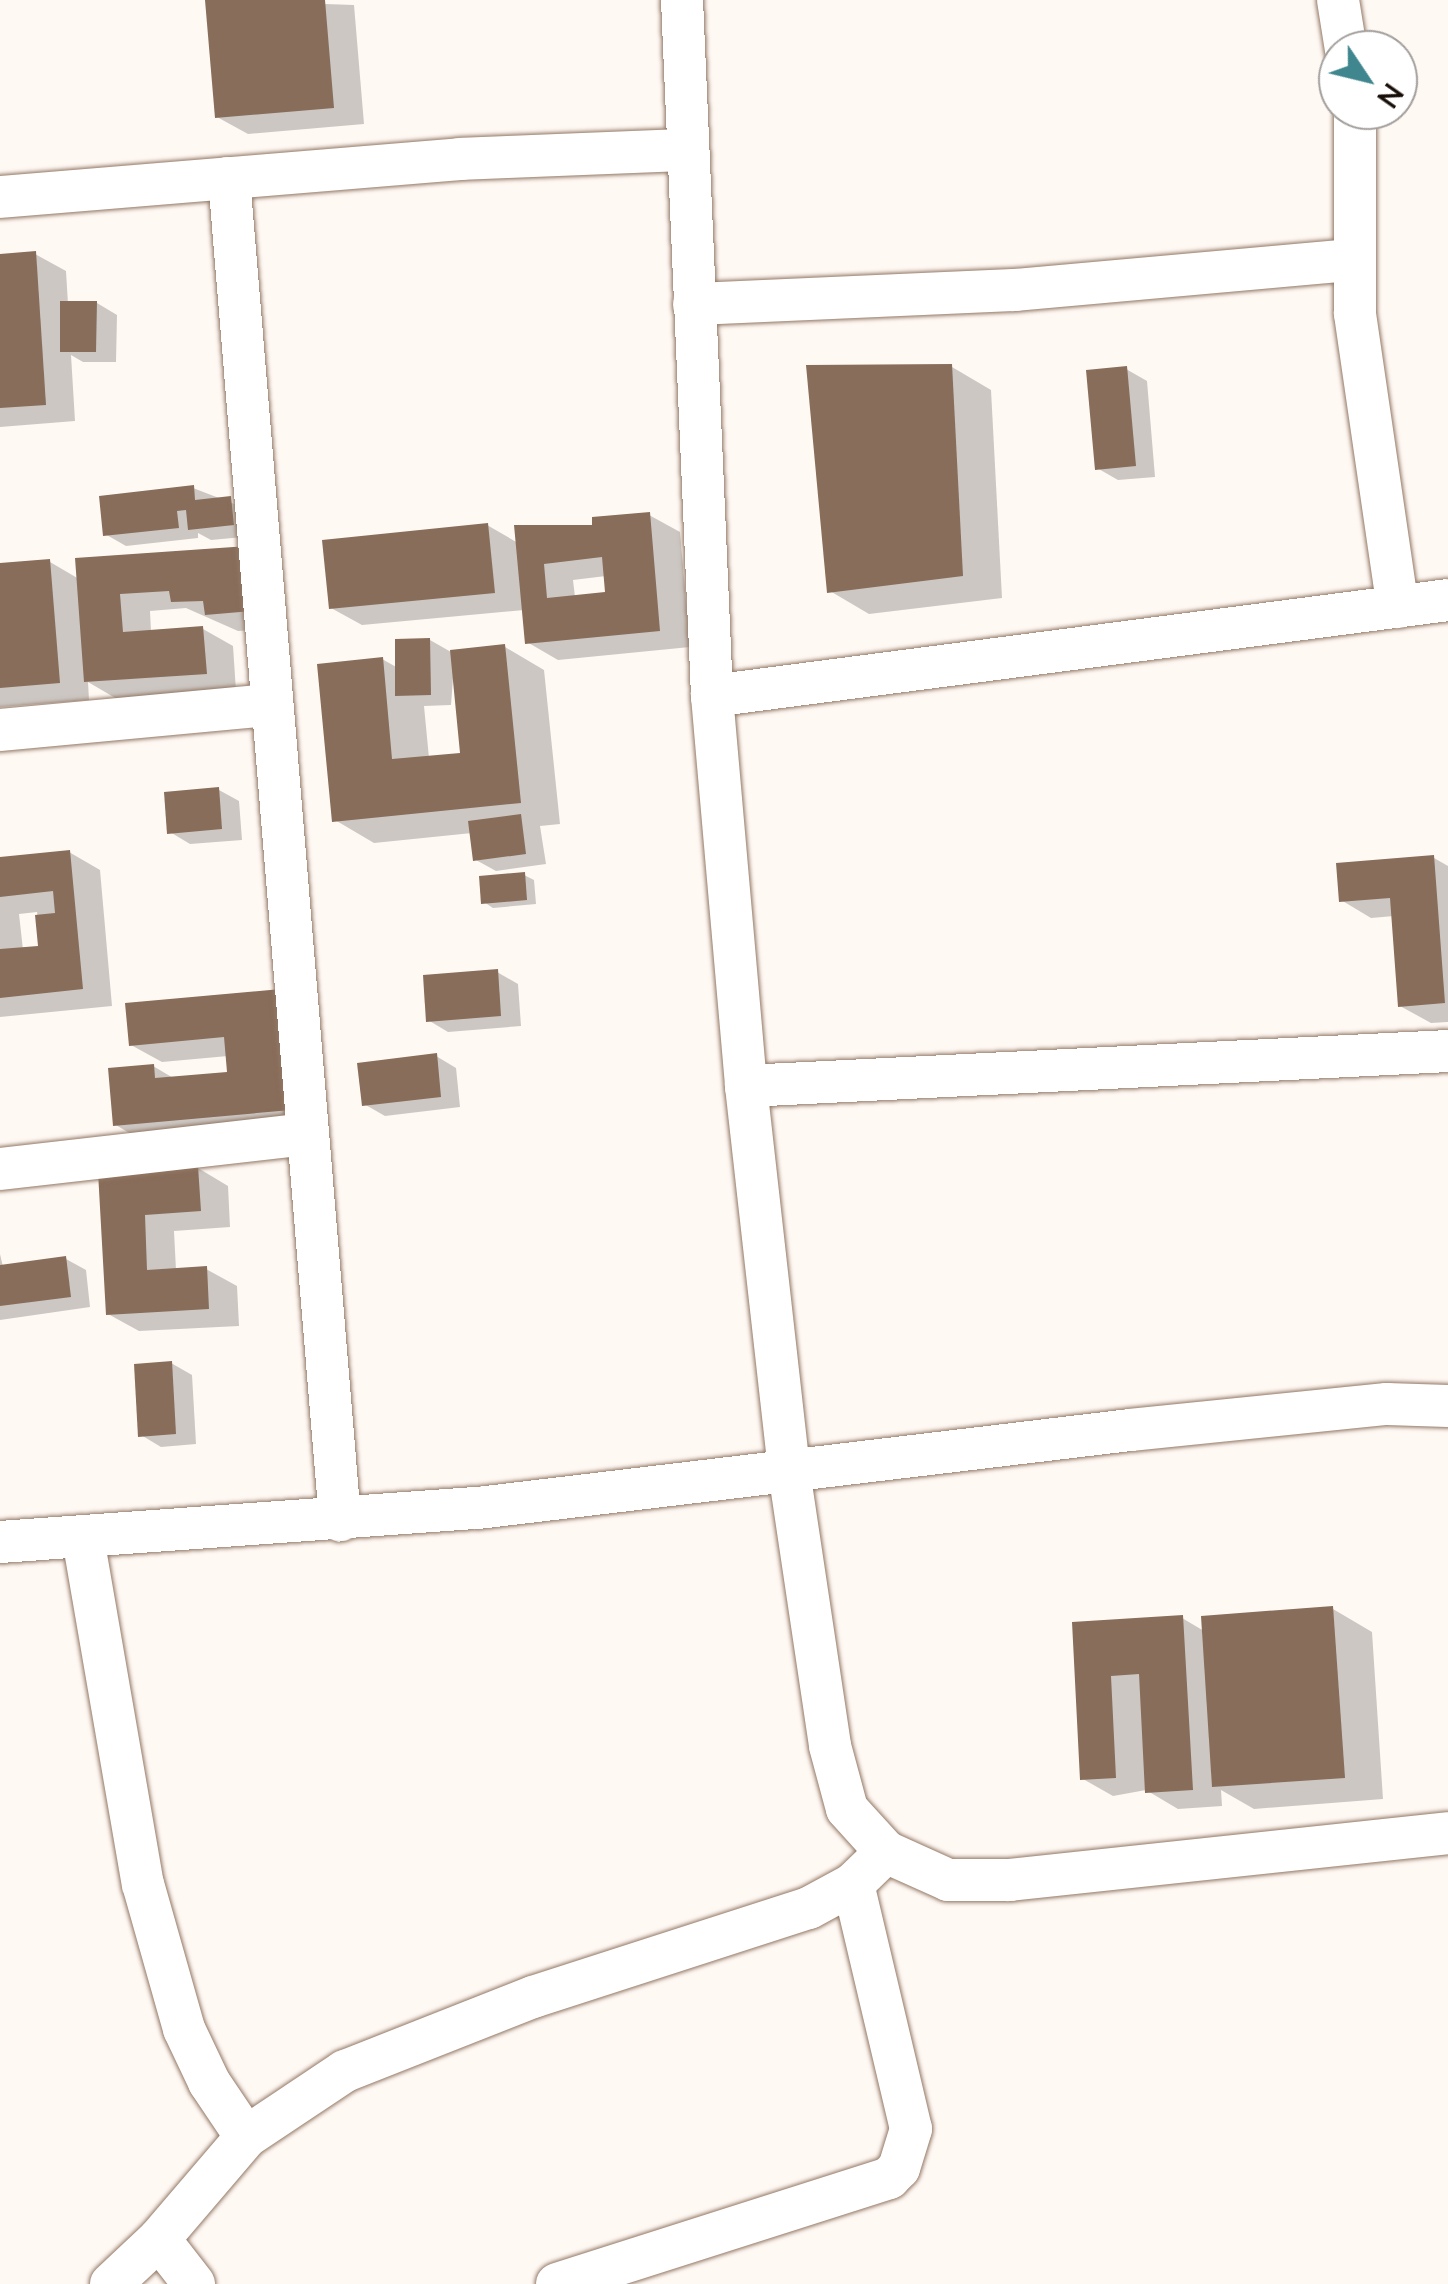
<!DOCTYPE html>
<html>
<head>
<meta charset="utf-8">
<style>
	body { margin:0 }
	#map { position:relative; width:1448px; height:2284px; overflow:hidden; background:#fff9f4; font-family:Lato,sans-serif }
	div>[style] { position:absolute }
	.shadow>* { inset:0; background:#0003 }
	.building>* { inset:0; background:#886d5a }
	.roads { filter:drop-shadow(0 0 2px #937865) drop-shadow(0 0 2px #937865) }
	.minor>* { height:42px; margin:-21px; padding:0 21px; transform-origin:21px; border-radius:21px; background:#fff }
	span { translate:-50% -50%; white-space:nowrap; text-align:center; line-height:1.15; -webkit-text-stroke:10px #fff; paint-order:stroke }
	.north { position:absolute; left:1318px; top:30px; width:100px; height:100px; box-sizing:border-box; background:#fff; border:2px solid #a29e9c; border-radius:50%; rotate:125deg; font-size:28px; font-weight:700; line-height:40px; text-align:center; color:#170d07 }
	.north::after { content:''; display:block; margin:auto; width:35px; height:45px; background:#3f868e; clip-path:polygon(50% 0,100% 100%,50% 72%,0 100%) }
</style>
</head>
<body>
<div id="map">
	<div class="shadow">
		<i style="clip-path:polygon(208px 0,354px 5px,364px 124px,248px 134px,217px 117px)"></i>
		<i style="clip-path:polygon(35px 254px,66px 271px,68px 304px,97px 303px,117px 315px,116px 362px,83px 362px,71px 355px,75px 421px,0 427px,0 256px)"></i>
		<i style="clip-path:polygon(952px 367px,991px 390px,1002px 598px,869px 614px,830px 591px)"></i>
		<i style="clip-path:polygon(1126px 369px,1147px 381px,1155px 477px,1118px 480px,1097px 468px)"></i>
		<i style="clip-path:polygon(193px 488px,250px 510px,254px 536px,211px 540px,198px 533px,198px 538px,126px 546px,105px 534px)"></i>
		<i style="clip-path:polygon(evenodd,649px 515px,680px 532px,690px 647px,558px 660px,527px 642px,524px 610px,362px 625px,331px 608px,487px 525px,518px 543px,649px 515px,606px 576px,608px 594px,575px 597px,573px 580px,606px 576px)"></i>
		<i style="clip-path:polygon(248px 548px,282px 628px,238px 631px,186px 608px,150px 611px,151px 632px,203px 629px,233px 646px,236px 691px,117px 699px,88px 682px,89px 700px,0 707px,0 566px,50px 562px,79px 579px)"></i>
		<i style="clip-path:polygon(evenodd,430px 640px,451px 652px,505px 647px,544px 670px,560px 824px,540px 826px,546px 864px,496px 871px,476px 860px,472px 833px,374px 843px,335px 820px,382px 659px,398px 668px,430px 640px,454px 665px,463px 755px,429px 758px,424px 706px,451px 705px,454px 665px)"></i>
		<i style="clip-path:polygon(219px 790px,239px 801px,242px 840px,190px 844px,170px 832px)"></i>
		<i style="clip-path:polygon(evenodd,69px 852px,100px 870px,112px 1006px,0 1017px,0 859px,69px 852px,37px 912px,41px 948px,23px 950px,19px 914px,37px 912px)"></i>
		<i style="clip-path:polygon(1434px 858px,1448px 866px,1448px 1022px,1431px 1023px,1400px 1006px,1394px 916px,1371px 918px,1341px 900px)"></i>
		<i style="clip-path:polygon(524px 875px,534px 880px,536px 904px,493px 908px,484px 902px)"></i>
		<i style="clip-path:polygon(497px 972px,518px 984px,521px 1026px,448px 1032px,428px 1020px)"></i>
		<i style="clip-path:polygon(310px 1009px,320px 1126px,146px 1143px,116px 1125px,153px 1066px,175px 1079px,229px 1074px,228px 1056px,162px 1062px,131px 1045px)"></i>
		<i style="clip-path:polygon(436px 1056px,456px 1068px,460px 1107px,385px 1116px,364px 1104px)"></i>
		<i style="clip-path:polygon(198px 1168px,228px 1186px,230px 1227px,174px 1231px,176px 1270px,206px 1269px,237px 1286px,239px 1326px,139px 1331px,108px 1314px,101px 1175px)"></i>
		<i style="clip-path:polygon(0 1254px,3px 1267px,66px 1259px,86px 1270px,90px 1307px,0 1320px)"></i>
		<i style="clip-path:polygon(171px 1363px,192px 1375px,196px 1444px,161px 1447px,141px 1435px)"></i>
		<i style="clip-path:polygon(1333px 1609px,1372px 1632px,1383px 1799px,1254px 1809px,1221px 1790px,1222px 1806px,1178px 1809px,1146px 1790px,1113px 1796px,1083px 1779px,1074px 1625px,1182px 1618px,1204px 1631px)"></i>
	</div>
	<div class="building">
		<i style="clip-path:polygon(205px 0,325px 0,334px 108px,215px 118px)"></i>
		<i style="clip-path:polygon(36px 251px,46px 405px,0 408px,0 254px)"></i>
		<i style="clip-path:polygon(60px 301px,97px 301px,96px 352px,60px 352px)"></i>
		<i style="clip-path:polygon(952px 364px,963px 576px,827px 593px,806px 365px)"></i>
		<i style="clip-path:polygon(1127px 366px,1136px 466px,1095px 470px,1086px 370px)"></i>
		<i style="clip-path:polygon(194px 485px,195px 500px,231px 496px,234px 525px,188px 530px,186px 510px,177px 511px,179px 528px,103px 536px,99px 496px)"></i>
		<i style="clip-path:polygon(evenodd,650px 512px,660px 631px,525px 644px,514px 525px,592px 525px,592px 517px,650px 512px,602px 557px,605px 592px,547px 598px,544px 564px,602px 557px)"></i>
		<i style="clip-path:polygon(488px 523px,495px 593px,329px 609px,322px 540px)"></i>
		<i style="clip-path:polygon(248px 546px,252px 611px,205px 615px,203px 601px,171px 602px,169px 591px,120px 594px,123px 632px,203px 626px,207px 674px,84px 682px,75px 558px)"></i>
		<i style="clip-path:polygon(50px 559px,60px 683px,0 688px,0 563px)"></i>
		<i style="clip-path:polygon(430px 638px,431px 695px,395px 696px,395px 639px)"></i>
		<i style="clip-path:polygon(505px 644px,521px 803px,332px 822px,317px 664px,383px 657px,392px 759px,460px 753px,450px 650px)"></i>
		<i style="clip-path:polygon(219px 787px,222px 829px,167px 834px,164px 792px)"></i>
		<i style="clip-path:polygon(521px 814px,526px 854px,473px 861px,468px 821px)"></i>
		<i style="clip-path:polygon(70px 850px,83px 989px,0 998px,0 949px,38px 946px,35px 915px,55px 913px,53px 891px,0 897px,0 857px)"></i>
		<i style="clip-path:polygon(1434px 855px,1445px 1003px,1398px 1007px,1390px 898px,1339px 902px,1336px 863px)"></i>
		<i style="clip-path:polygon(525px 872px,527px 900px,481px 904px,479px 876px)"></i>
		<i style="clip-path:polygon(498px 969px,501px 1016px,426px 1022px,423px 975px)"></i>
		<i style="clip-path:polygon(281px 989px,291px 1110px,113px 1126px,108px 1068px,154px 1064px,155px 1078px,227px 1072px,224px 1037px,129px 1046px,125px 1003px)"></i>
		<i style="clip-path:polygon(437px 1053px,441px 1097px,362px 1106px,357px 1063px)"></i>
		<i style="clip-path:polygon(198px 1166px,201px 1211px,145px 1215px,147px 1270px,207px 1266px,209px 1309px,106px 1315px,98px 1172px)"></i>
		<i style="clip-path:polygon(66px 1256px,71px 1297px,0 1306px,0 1265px)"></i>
		<i style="clip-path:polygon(172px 1361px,176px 1434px,138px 1437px,134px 1364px)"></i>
		<i style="clip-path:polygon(1333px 1606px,1345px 1778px,1212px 1787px,1201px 1616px)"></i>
		<i style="clip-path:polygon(1183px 1615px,1193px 1790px,1145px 1793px,1139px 1674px,1111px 1676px,1116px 1778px,1080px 1780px,1072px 1622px)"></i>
	</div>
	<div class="roads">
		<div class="minor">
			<i style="left:682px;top:0;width:697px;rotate:87.53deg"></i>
			<i style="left:712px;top:696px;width:391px;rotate:85deg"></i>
			<i style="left:746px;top:1086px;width:387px;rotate:83.6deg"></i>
			<i style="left:789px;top:1471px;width:278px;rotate:81.5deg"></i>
			<i style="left:830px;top:1746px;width:65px;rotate:74.9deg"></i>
			<i style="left:847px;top:1809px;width:58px;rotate:47.8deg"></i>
			<i style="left:886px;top:1852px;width:68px;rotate:24.3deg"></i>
			<i style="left:948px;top:1880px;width:62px"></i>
			<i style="left:1010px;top:1880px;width:441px;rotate:-6.1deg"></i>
			<i style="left:1338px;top:0;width:51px;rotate:80.9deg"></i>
			<i style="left:1355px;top:110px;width:204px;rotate:90deg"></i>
			<i style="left:1355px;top:314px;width:296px;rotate:81.7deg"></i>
			<i style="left:229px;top:178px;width:1347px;rotate:85.27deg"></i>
			<i style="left:0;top:197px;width:462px;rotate:-4.7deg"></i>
			<i style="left:460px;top:159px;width:227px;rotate:-2.3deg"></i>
			<i style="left:694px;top:304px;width:321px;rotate:-2.5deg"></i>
			<i style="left:1015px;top:290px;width:337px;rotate:-5.1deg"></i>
			<i style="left:712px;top:696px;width:742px;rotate:-7.43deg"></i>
			<i style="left:0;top:730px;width:272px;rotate:-5.3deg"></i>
			<i style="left:746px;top:1086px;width:703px;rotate:-2.85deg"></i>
			<i style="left:0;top:1169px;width:309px;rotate:-6.5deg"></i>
			<i style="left:83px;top:1538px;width:351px;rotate:80.2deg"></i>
			<i style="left:143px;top:1884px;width:151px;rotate:74.2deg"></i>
			<i style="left:184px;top:2029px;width:59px;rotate:64.7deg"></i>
			<i style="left:209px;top:2082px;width:66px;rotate:56.1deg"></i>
			<i style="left:0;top:1542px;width:479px;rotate:-4.1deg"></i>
			<i style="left:478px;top:1508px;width:657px;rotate:-6.82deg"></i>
			<i style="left:1130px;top:1430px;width:258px;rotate:-5.8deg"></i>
			<i style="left:1387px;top:1404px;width:61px;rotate:1.9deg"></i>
			<i style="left:159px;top:2239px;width:57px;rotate:52.1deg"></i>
			<i style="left:111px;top:2284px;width:66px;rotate:-43.2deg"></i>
			<i style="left:159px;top:2239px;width:134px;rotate:-49.5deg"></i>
			<i style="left:246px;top:2137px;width:119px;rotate:-33.7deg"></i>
			<i style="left:345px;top:2071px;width:202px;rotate:-21.5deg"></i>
			<i style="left:533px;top:1997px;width:290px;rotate:-17.9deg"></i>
			<i style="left:809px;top:1908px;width:50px;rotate:-28.6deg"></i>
			<i style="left:853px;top:1884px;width:46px;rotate:-44.1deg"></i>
			<i style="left:557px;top:2284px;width:349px;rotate:-17.7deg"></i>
			<i style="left:889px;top:2178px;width:14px;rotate:-45deg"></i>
			<i style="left:899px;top:2168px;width:41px;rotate:-72.9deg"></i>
			<i style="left:911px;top:2129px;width:252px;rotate:-103.3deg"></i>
		</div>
	</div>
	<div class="north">N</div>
</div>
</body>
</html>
